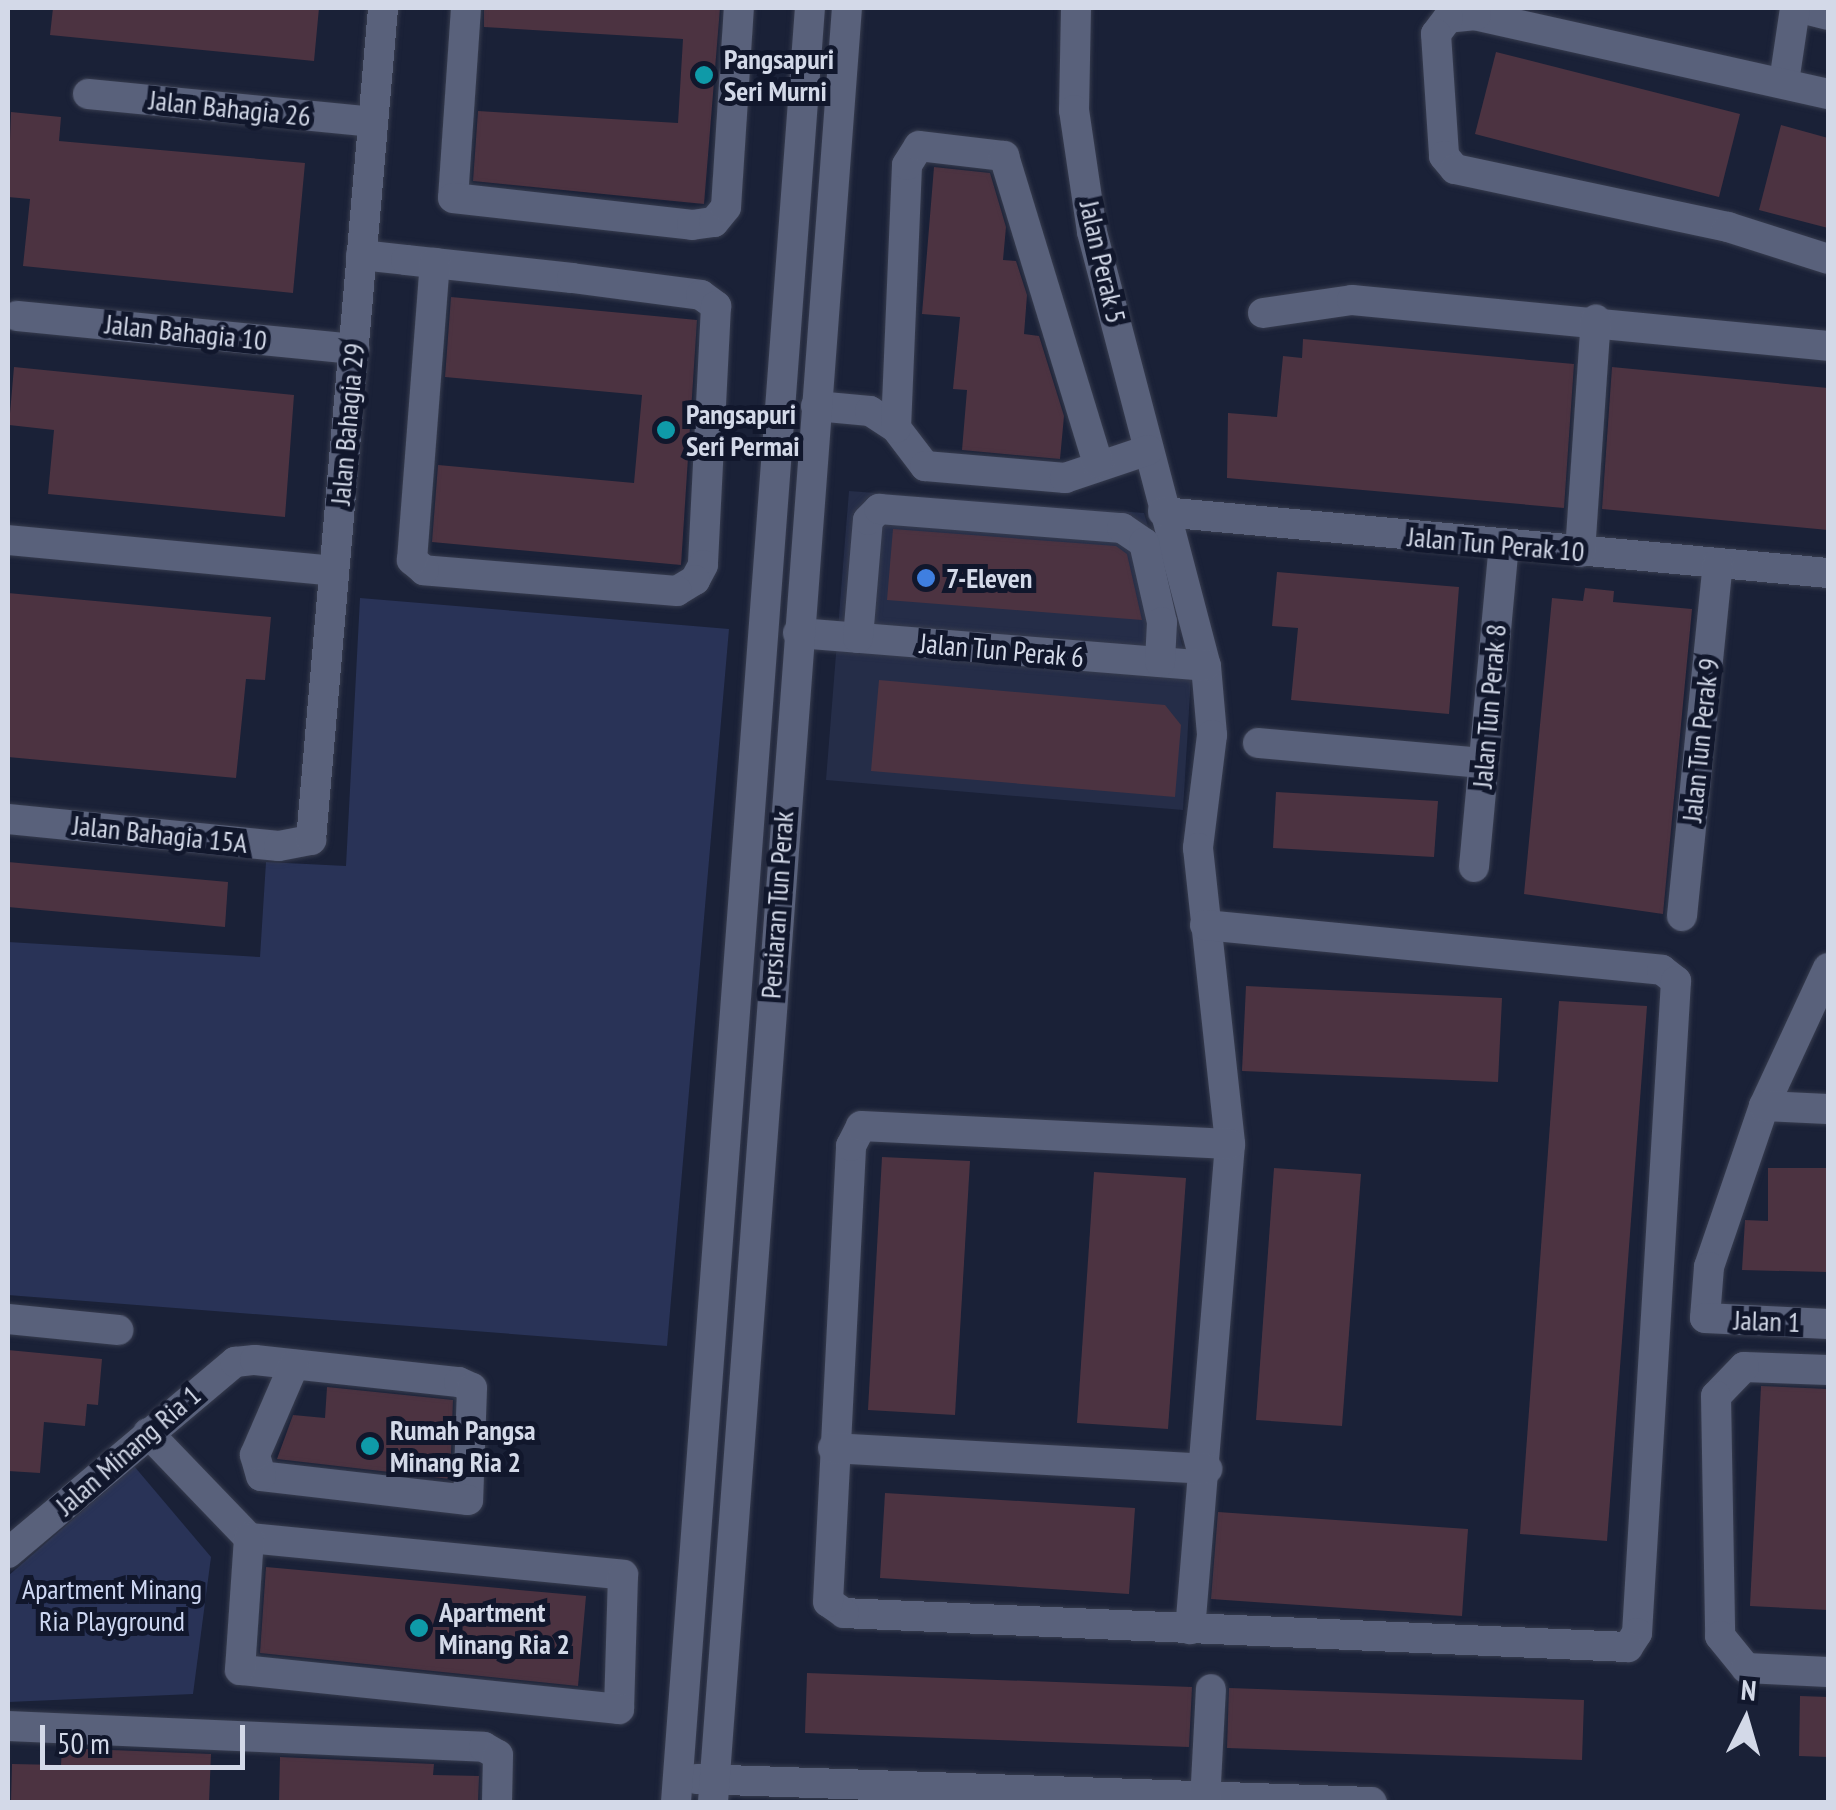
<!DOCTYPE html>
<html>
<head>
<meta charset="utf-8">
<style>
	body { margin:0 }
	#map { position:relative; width:1836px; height:1810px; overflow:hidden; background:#1a2137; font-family:"PT Sans Narrow",sans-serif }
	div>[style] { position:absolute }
	.built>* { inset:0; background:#252d48 }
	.green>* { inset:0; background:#293357 }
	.building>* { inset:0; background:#4c3341 }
	.roads { filter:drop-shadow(0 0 2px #373c4e) drop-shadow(0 0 2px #373c4e) }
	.minor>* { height:30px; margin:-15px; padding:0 15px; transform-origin:15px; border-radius:15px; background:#59617b }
	.dots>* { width:28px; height:28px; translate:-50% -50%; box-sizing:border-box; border:5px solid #11172c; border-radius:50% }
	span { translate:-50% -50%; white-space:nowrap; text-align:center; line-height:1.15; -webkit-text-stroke:10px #11172c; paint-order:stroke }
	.poi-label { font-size:28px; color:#d3d9e8; font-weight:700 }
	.left { translate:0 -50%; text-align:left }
	.street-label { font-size:28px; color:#d3d9e8 }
	.park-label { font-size:28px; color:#ced8f3 }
	.frame { position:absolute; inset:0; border:10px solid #d3d9e8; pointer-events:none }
	.north { position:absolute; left:1696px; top:1670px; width:100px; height:100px; -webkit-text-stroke:8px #11172c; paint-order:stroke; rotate:5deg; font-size:28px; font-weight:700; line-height:40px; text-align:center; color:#d3d9e8 }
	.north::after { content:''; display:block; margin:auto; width:35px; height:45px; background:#d3d9e8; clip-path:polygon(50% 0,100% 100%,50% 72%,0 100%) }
	.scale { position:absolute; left:40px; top:1725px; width:205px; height:45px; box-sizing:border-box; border:5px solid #d3d9e8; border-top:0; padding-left:12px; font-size:30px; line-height:35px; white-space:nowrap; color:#d3d9e8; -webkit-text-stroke:8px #11172c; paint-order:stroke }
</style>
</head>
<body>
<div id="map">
	<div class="built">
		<i style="clip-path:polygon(849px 491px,1144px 513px,1191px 676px,1183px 810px,826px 780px)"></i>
	</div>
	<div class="green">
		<i style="clip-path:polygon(360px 598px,729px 629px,667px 1346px,8px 1295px,8px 942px,260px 957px,266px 862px,346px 866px)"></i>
		<i style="clip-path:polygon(134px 1466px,211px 1557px,193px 1694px,8px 1702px,8px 1576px)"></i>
	</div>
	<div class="building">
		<i style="clip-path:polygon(53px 8px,319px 8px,314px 61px,50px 35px)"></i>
		<i style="clip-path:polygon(484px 8px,720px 8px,704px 204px,473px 181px,478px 111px,678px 123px,683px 39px,484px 27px)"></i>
		<i style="clip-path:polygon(1496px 52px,1740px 114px,1719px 197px,1475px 134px)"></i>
		<i style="clip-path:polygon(11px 112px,61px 117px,59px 141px,305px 163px,293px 293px,23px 266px,30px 199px,8px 197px)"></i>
		<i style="clip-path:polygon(1781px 125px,1828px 138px,1828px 228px,1759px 210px)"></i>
		<i style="clip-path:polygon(934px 167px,990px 173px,1006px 227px,1003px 260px,1016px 261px,1027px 295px,1024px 334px,1039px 336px,1064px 416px,1060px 459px,962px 450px,967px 390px,953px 389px,960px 317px,922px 314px)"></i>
		<i style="clip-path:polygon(451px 297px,697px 320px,681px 565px,432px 542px,438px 465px,634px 483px,642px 395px,445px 377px)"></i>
		<i style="clip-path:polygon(1303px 339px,1574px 364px,1564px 508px,1227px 478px,1228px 413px,1277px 417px,1283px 356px,1302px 358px)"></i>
		<i style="clip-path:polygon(14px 367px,294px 395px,285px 517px,48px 494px,54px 430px,9px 425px)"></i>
		<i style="clip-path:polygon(1612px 367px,1828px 388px,1828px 530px,1602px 509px)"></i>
		<i style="clip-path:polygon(893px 529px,1116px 546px,1127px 554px,1142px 620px,887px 600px)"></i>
		<i style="clip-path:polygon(1277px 572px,1459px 587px,1449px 714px,1291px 700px,1298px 628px,1272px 626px)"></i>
		<i style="clip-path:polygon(1585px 588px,1614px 591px,1613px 602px,1692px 609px,1663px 914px,1524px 894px,1552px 598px,1583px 601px)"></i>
		<i style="clip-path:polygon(8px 593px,271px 617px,265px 680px,246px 679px,236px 778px,8px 757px)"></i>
		<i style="clip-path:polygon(879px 680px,1165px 705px,1181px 725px,1175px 797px,871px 771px)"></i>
		<i style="clip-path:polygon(1276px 792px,1438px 801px,1434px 857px,1273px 848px)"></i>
		<i style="clip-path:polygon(8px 862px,228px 882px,225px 927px,8px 907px)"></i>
		<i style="clip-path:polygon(1246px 986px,1502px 998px,1498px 1082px,1242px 1071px)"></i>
		<i style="clip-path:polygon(1559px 1001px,1647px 1006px,1607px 1541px,1520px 1534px)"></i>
		<i style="clip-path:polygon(882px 1157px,970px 1161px,955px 1415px,868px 1410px)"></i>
		<i style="clip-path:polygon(1274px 1168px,1361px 1174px,1342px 1426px,1256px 1420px)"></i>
		<i style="clip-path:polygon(1768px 1168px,1828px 1168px,1828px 1272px,1742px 1270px,1745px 1220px,1768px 1221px)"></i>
		<i style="clip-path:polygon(1094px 1172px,1186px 1178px,1168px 1429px,1077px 1423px)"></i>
		<i style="clip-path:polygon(8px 1350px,102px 1359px,98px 1405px,87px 1404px,85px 1426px,44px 1422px,40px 1473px,8px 1471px)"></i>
		<i style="clip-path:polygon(1761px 1386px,1828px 1389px,1828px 1610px,1750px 1606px)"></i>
		<i style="clip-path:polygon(327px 1387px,453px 1400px,450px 1479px,277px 1459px,293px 1415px,325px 1418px)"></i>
		<i style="clip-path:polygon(885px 1493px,1135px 1508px,1129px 1594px,880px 1578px)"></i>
		<i style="clip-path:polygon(1218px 1512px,1468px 1529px,1462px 1616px,1211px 1599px)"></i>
		<i style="clip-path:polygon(266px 1567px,586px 1596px,578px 1686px,260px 1653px)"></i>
		<i style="clip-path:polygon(807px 1673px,1192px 1687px,1189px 1747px,805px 1733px)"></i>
		<i style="clip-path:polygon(1229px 1688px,1584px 1700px,1582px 1760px,1227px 1748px)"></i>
		<i style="clip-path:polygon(1800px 1696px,1828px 1697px,1828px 1757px,1799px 1756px)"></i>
		<i style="clip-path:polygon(62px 1748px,211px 1754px,209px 1802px,11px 1802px,12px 1764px,61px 1765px)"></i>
		<i style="clip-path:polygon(280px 1757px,434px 1764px,433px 1775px,479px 1776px,478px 1802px,279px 1802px)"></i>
	</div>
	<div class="roads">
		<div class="minor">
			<i style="left:466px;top:8px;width:190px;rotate:93.9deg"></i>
			<i style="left:453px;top:198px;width:241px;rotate:6.4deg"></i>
			<i style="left:692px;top:225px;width:22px;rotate:-8deg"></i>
			<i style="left:714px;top:222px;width:19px;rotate:-51deg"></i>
			<i style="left:726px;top:207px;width:199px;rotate:-86.3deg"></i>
			<i style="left:1076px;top:8px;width:102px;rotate:91.1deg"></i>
			<i style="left:1074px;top:110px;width:123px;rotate:81.6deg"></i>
			<i style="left:1092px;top:232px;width:449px;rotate:75.3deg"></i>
			<i style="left:1206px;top:666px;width:69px;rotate:85deg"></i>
			<i style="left:1212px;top:735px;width:114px;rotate:97.1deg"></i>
			<i style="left:1198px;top:848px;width:298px;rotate:83.8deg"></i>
			<i style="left:1230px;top:1144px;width:487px;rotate:94.7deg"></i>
			<i style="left:1800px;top:8px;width:29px;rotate:14deg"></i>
			<i style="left:1784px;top:82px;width:75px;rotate:-81.5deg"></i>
			<i style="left:88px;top:94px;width:285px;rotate:5.6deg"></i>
			<i style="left:1828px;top:94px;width:361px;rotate:-167.4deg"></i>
			<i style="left:1476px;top:15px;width:28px;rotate:174deg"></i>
			<i style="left:1448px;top:18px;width:20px;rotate:127deg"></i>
			<i style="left:1436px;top:34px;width:122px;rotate:86.2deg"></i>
			<i style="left:1444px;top:156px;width:17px;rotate:50deg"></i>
			<i style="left:1455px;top:169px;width:279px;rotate:12deg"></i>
			<i style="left:1728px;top:227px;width:105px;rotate:17.7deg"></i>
			<i style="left:361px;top:255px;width:45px;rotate:6.3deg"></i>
			<i style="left:406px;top:260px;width:167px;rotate:6.2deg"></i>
			<i style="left:572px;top:278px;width:130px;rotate:7.5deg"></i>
			<i style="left:701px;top:295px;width:19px;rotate:36deg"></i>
			<i style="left:716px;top:306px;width:259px;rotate:92.9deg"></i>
			<i style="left:703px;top:565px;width:17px;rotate:118deg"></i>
			<i style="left:695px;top:580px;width:21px;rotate:149deg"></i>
			<i style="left:677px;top:591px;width:254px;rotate:-175.3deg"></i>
			<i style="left:424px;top:570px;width:16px;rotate:-140deg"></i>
			<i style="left:412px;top:560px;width:298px;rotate:-85.6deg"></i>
			<i style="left:1263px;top:313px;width:90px;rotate:-8.3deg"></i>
			<i style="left:1352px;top:300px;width:478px;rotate:5.5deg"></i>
			<i style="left:17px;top:316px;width:339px;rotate:5.6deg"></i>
			<i style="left:816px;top:406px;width:54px;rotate:5.3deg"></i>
			<i style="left:870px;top:411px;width:31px;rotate:33deg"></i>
			<i style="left:896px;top:428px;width:48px;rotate:52.7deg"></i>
			<i style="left:925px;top:466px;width:141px;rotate:4.9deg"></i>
			<i style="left:1065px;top:478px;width:88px;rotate:-18.6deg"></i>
			<i style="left:896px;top:428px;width:263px;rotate:-87.6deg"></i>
			<i style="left:907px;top:165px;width:22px;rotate:-58deg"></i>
			<i style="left:919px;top:146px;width:86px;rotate:6.7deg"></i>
			<i style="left:1004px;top:156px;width:321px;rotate:73deg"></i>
			<i style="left:1163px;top:512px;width:668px;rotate:5.24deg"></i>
			<i style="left:8px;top:540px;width:326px;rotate:5.4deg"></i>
			<i style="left:1580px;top:552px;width:233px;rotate:-86.1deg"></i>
			<i style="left:798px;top:633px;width:409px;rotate:4.6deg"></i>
			<i style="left:858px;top:638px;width:118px;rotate:-85.2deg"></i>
			<i style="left:868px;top:520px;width:16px;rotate:-45deg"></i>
			<i style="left:879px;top:509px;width:244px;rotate:4.5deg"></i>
			<i style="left:1122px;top:528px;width:27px;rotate:34deg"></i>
			<i style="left:1144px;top:543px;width:81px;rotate:77.2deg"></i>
			<i style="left:1162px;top:622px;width:40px;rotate:92.9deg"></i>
			<i style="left:1258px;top:743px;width:227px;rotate:5.1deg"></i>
			<i style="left:8px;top:819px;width:272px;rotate:5.7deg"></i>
			<i style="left:279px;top:846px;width:33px;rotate:-11deg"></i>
			<i style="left:311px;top:840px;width:835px;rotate:-85.05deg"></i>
			<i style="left:1474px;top:867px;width:322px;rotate:-84.7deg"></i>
			<i style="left:1682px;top:916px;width:355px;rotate:-84.2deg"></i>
			<i style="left:1205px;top:925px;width:459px;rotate:5.6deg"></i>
			<i style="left:1662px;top:970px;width:18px;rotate:38deg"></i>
			<i style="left:1676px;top:981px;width:653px;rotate:93.42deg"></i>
			<i style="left:1637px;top:1633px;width:17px;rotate:123deg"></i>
			<i style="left:1628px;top:1647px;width:785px;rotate:-177.52deg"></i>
			<i style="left:844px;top:1613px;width:19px;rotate:-145deg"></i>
			<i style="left:828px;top:1602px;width:457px;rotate:-87.1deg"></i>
			<i style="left:851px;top:1146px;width:22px;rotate:-63deg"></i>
			<i style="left:861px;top:1126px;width:369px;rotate:2.8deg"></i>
			<i style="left:1828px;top:968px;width:152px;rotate:114.9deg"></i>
			<i style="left:1764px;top:1106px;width:170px;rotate:108.9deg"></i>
			<i style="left:1709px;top:1267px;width:51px;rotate:94.5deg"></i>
			<i style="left:1705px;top:1318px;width:123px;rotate:2.8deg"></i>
			<i style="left:1764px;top:1106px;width:64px;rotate:2.7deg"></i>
			<i style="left:8px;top:1319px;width:111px;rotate:5.7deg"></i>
			<i style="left:1828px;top:1370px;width:84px;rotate:-178deg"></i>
			<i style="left:1744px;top:1367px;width:40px;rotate:134deg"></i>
			<i style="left:1716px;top:1396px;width:240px;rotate:89deg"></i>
			<i style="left:1720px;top:1636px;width:41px;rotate:50.9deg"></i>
			<i style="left:1746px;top:1668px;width:82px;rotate:2.8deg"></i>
			<i style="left:148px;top:1433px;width:146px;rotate:46.1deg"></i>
			<i style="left:249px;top:1538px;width:376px;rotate:5.6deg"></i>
			<i style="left:623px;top:1575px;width:134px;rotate:91.7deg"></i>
			<i style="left:619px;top:1709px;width:381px;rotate:-174.1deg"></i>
			<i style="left:240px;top:1670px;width:132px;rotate:-86.1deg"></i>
			<i style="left:833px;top:1448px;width:375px;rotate:3.2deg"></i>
			<i style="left:8px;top:1553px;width:297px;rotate:-40.1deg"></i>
			<i style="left:235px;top:1362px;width:20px;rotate:-6deg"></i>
			<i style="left:255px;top:1360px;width:205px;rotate:6.2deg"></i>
			<i style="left:459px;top:1382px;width:14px;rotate:25deg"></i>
			<i style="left:472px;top:1388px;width:112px;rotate:92deg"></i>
			<i style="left:468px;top:1500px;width:208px;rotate:-173.4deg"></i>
			<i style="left:261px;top:1476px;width:22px;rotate:-106deg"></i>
			<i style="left:255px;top:1455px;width:98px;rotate:-66.6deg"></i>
			<i style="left:8px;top:1726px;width:476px;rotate:2.5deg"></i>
			<i style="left:484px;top:1747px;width:16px;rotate:30deg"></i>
			<i style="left:498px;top:1755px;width:47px;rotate:91.2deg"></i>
			<i style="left:696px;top:1779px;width:676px;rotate:1.95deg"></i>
			<i style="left:676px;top:1802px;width:1799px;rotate:-85.73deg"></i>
			<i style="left:713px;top:1802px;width:1799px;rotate:-85.73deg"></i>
			<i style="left:1205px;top:1802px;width:113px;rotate:-87deg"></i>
		</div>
	</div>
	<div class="dots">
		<i style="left:704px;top:75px;background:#0f9aa8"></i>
		<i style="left:666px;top:430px;background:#0f9aa8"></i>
		<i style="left:926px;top:578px;background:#3f7fe0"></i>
		<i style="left:370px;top:1446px;background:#0f9aa8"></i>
		<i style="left:419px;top:1628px;background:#0f9aa8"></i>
	</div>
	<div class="poi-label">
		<span class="left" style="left:724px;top:75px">Pangsapuri<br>Seri Murni</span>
		<span class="left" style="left:686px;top:430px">Pangsapuri<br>Seri Permai</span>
		<span class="left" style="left:946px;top:578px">7-Eleven</span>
		<span class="left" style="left:390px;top:1446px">Rumah Pangsa<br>Minang Ria 2</span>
		<span class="left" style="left:439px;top:1628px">Apartment<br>Minang Ria 2</span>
	</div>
	<div class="street-label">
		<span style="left:230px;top:108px;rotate:6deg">Jalan Bahagia 26</span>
		<span style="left:1103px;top:262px;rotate:77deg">Jalan Perak 5</span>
		<span style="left:186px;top:332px;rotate:6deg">Jalan Bahagia 10</span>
		<span style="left:347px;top:424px;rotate:-85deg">Jalan Bahagia 29</span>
		<span style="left:1496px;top:544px;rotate:5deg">Jalan Tun Perak 10</span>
		<span style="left:1002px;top:650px;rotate:5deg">Jalan Tun Perak 6</span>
		<span style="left:1489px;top:706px;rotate:-85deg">Jalan Tun Perak 8</span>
		<span style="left:1700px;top:740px;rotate:-84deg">Jalan Tun Perak 9</span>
		<span style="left:160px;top:834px;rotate:6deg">Jalan Bahagia 15A</span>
		<span style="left:777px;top:905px;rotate:-86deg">Persiaran Tun Perak</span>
		<span style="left:1767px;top:1321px;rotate:2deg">Jalan 1</span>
		<span style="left:128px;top:1450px;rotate:-41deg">Jalan Minang Ria 1</span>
	</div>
	<div class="park-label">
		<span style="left:112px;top:1605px">Apartment Minang<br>Ria Playground</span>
	</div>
	<div class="frame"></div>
	<div class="north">N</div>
	<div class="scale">50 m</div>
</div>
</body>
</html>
